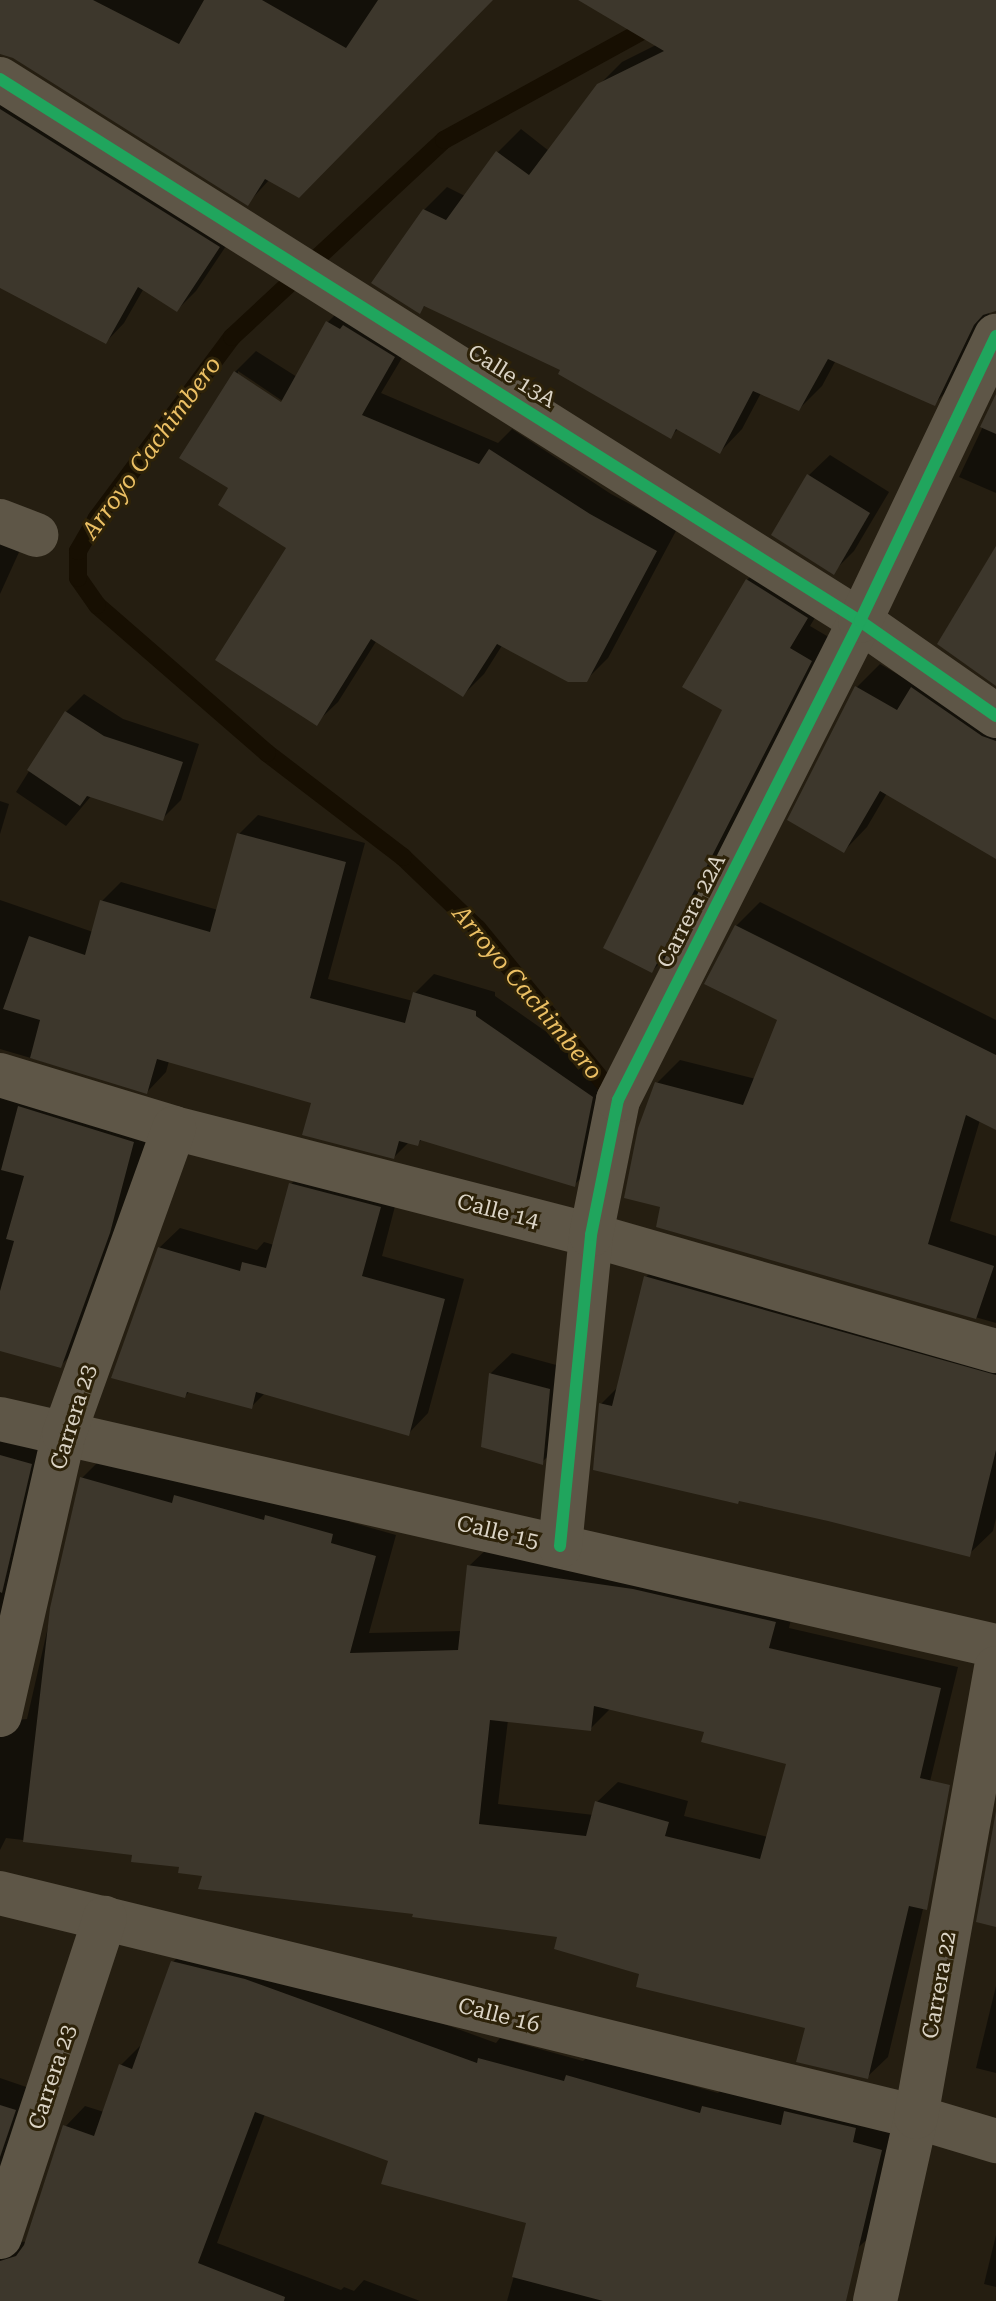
<!DOCTYPE html>
<html>
<head>
<meta charset="utf-8">
<style>
	body { margin:0 }
	#map { position:relative; width:996px; height:2301px; overflow:hidden; background:#251e11; font-family:"Roboto Serif",serif }
	div>[style] { position:absolute }
	.shadow>* { inset:0; background:#0007 }
	.stream>* { height:18px; margin:-9px; padding:0 9px; transform-origin:9px; border-radius:9px; background:#170f02 }
	.building>* { inset:0; background:#3d372c }
	.street>* { height:44px; margin:-22px; padding:0 22px; transform-origin:22px; border-radius:22px; background:#5e5647 }
	.cycleway>* { height:12px; margin:-6px; padding:0 6px; transform-origin:6px; border-radius:6px; background:#20a55d }
	span { translate:-50% -50%; white-space:nowrap; text-align:center; line-height:1.15; -webkit-text-stroke:6px #2d2209; paint-order:stroke }
	.street-label { font-size:22px; color:#dbd4c6 }
	.water-label { font-size:24px; color:#ecc064; font-style:italic }
</style>
</head>
<body>
<div id="map">
	<div class="shadow">
		<i style="clip-path:polygon(0 0,490px 0,270px 179px,248px 203px)"></i>
		<i style="clip-path:polygon(746px 0,996px 0,996px 310px,991px 310px,957px 381px,934px 404px,836px 360px,822px 386px,799px 409px,761px 393px,742px 429px,720px 452px,679px 428px,670px 437px,563px 370px,426px 305px,419px 311px,424px 210px,447px 187px,465px 196px,498px 152px,521px 129px,549px 151px,598px 86px,622px 62px)"></i>
		<i style="clip-path:polygon(0 76px,238px 228px,196px 291px,177px 310px,144px 288px,124px 323px,106px 342px,0 188px)"></i>
		<i style="clip-path:polygon(evenodd,349px 301px,415px 336px,381px 393px,498px 443px,512px 429px,611px 494px,677px 529px,608px 658px,586px 680px,503px 644px,484px 674px,463px 695px,377px 640px,338px 702px,316px 723px,288px 547px,231px 488px,235px 372px,256px 351px,297px 377px,328px 322px,349px 301px,238px 371px,290px 406px,288px 409px,238px 376px,238px 371px)"></i>
		<i style="clip-path:polygon(996px 399px,996px 493px,959px 477px)"></i>
		<i style="clip-path:polygon(830px 455px,889px 492px,854px 551px,833px 572px,809px 475px)"></i>
		<i style="clip-path:polygon(0 528px,25px 539px,0 594px)"></i>
		<i style="clip-path:polygon(768px 559px,828px 596px,810px 626px,832px 639px,673px 950px,652px 971px,724px 709px,684px 686px,747px 580px)"></i>
		<i style="clip-path:polygon(880px 664px,916px 685px,996px 704px,996px 856px,887px 793px,867px 827px,844px 851px,790px 819px,857px 687px)"></i>
		<i style="clip-path:polygon(84px 694px,123px 719px,199px 744px,181px 800px,163px 818px,92px 795px,66px 826px,16px 792px,66px 712px)"></i>
		<i style="clip-path:polygon(0 801px,9px 804px,0 834px)"></i>
		<i style="clip-path:polygon(258px 815px,365px 843px,328px 979px,413px 1001px,415px 993px,434px 974px,495px 992px,495px 996px,611px 1077px,594px 1165px,575px 1184px,422px 1139px,418px 1144px,409px 1142px,394px 1157px,314px 1101px,169px 1061px,166px 1072px,147px 1092px,0 1049px,0 900px,93px 932px,102px 901px,121px 882px,218px 910px,239px 834px)"></i>
		<i style="clip-path:polygon(760px 902px,996px 1020px,996px 1128px,980px 1120px,950px 1221px,996px 1236px,996px 1323px,658px 1226px,663px 1206px,657px 1083px,680px 1060px,756px 1079px,779px 1019px,736px 926px)"></i>
		<i style="clip-path:polygon(0 1071px,152px 1123px,80px 1346px,61px 1365px,0 1348px)"></i>
		<i style="clip-path:polygon(311px 1164px,400px 1187px,382px 1256px,464px 1279px,428px 1413px,408px 1434px,265px 1393px,251px 1407px,190px 1391px,185px 1396px,159px 1248px,180px 1228px,257px 1250px,264px 1242px,274px 1245px,291px 1184px)"></i>
		<i style="clip-path:polygon(669px 1254px,996px 1347px,996px 1518px,993px 1531px,969px 1554px,601px 1404px,619px 1386px,646px 1277px)"></i>
		<i style="clip-path:polygon(512px 1353px,571px 1369px,563px 1442px,542px 1462px,483px 1446px,491px 1373px)"></i>
		<i style="clip-path:polygon(0 1431px,51px 1441px,0 1667px)"></i>
		<i style="clip-path:polygon(evenodd,102px 1458px,352px 1514px,350px 1522px,396px 1535px,369px 1633px,462px 1631px,469px 1566px,490px 1546px,795px 1602px,789px 1628px,958px 1667px,914px 1847px,936px 1854px,888px 2057px,867px 2077px,807px 2026px,642px 1973px,560px 1935px,205px 1874px,134px 1853px,6px 1838px,0 1850px,0 1708px,16px 1720px,27px 1719px,82px 1478px,102px 1458px,611px 1708px,706px 1730px,788px 1762px,768px 1837px,684px 1816px,688px 1801px,618px 1782px,597px 1802px,594px 1815px,498px 1804px,508px 1720px,590px 1729px,611px 1708px)"></i>
		<i style="clip-path:polygon(193px 1941px,266px 1959px,496px 2043px,500px 2038px,583px 2061px,588px 2056px,718px 2093px,724px 2086px,901px 2129px,877px 2230px,801px 2301px,507px 2301px,529px 2222px,391px 2160px,265px 2114px,217px 2243px,341px 2290px,344px 2287px,354px 2291px,364px 2280px,420px 2301px,0 2301px,0 2230px,14px 2241px,27px 2242px,65px 2127px,85px 2106px,104px 2112px,121px 2065px,141px 2045px,173px 1962px)"></i>
		<i style="clip-path:polygon(996px 1986px,996px 2073px,976px 2068px)"></i>
		<i style="clip-path:polygon(0 2078px,35px 2090px,0 2195px)"></i>
		<i style="clip-path:polygon(996px 2235px,996px 2287px,984px 2284px)"></i>
	</div>
	<div class="stream">
		<i style="left:618px;top:1100px;width:222px;rotate:-129.3deg"></i>
		<i style="left:477px;top:928px;width:103px;rotate:-136.2deg"></i>
		<i style="left:403px;top:857px;width:171px;rotate:-142.6deg"></i>
		<i style="left:267px;top:753px;width:225px;rotate:-139deg"></i>
		<i style="left:97px;top:605px;width:33px;rotate:-125deg"></i>
		<i style="left:78px;top:578px;width:27px;rotate:-90deg"></i>
		<i style="left:78px;top:551px;width:38px;rotate:-60deg"></i>
		<i style="left:97px;top:518px;width:226px;rotate:-53.3deg"></i>
		<i style="left:232px;top:337px;width:289px;rotate:-42.9deg"></i>
		<i style="left:444px;top:140px;width:291px;rotate:-28.8deg"></i>
	</div>
	<div class="building">
		<i style="clip-path:polygon(0 0,93px 0,179px 44px,204px 0,262px 0,346px 48px,378px 0,493px 0,299px 198px,265px 179px,248px 206px,13px 58px,0 54px)"></i>
		<i style="clip-path:polygon(578px 0,996px 0,996px 311px,983px 315px,974px 325px,935px 406px,828px 359px,799px 411px,753px 391px,720px 454px,676px 429px,671px 439px,558px 374px,560px 370px,424px 306px,420px 314px,371px 283px,423px 209px,446px 220px,496px 151px,529px 175px,597px 84px,664px 51px)"></i>
		<i style="clip-path:polygon(0 109px,220px 247px,177px 312px,138px 287px,106px 344px,0 288px)"></i>
		<i style="clip-path:polygon(326px 321px,340px 329px,343px 325px,395px 357px,362px 415px,479px 464px,489px 449px,590px 514px,657px 551px,587px 682px,568px 682px,497px 644px,463px 697px,371px 639px,317px 726px,215px 660px,286px 548px,218px 505px,228px 488px,179px 458px,234px 371px,281px 402px)"></i>
		<i style="clip-path:polygon(996px 394px,996px 434px,980px 427px)"></i>
		<i style="clip-path:polygon(807px 474px,870px 513px,834px 575px,771px 535px)"></i>
		<i style="clip-path:polygon(996px 546px,996px 686px,937px 644px)"></i>
		<i style="clip-path:polygon(746px 579px,808px 618px,790px 648px,812px 661px,652px 973px,603px 948px,722px 710px,682px 687px)"></i>
		<i style="clip-path:polygon(855px 686px,897px 710px,911px 687px,982px 736px,996px 741px,996px 859px,880px 791px,844px 853px,787px 820px)"></i>
		<i style="clip-path:polygon(65px 711px,104px 736px,183px 762px,163px 821px,87px 796px,80px 806px,27px 770px)"></i>
		<i style="clip-path:polygon(237px 833px,346px 862px,310px 998px,405px 1023px,413px 992px,476px 1011px,476px 1016px,593px 1097px,575px 1187px,420px 1140px,418px 1146px,399px 1141px,394px 1159px,302px 1135px,311px 1103px,157px 1059px,147px 1094px,30px 1058px,40px 1020px,3px 1009px,29px 936px,85px 955px,100px 900px,210px 932px)"></i>
		<i style="clip-path:polygon(735px 925px,996px 1055px,996px 1130px,966px 1115px,928px 1244px,994px 1266px,976px 1319px,656px 1227px,660px 1207px,624px 1198px,638px 1128px,655px 1082px,743px 1105px,777px 1020px,704px 984px)"></i>
		<i style="clip-path:polygon(18px 1106px,134px 1142px,110px 1233px,61px 1368px,0 1351px,0 1291px,14px 1241px,6px 1239px,24px 1176px,1px 1170px)"></i>
		<i style="clip-path:polygon(289px 1183px,381px 1207px,362px 1276px,445px 1299px,409px 1436px,256px 1392px,252px 1409px,187px 1392px,185px 1398px,111px 1378px,158px 1247px,240px 1271px,242px 1262px,266px 1268px)"></i>
		<i style="clip-path:polygon(644px 1276px,996px 1375px,996px 1450px,970px 1557px,828px 1521px,739px 1501px,738px 1504px,593px 1470px,599px 1403px,612px 1406px)"></i>
		<i style="clip-path:polygon(489px 1373px,550px 1389px,543px 1465px,481px 1447px)"></i>
		<i style="clip-path:polygon(0 1455px,32px 1464px,2px 1593px,0 1592px)"></i>
		<i style="clip-path:polygon(evenodd,80px 1477px,172px 1503px,174px 1495px,264px 1520px,265px 1515px,333px 1534px,331px 1543px,376px 1556px,350px 1653px,458px 1650px,467px 1565px,633px 1589px,776px 1622px,769px 1648px,941px 1688px,920px 1778px,950px 1785px,927px 1910px,909px 1906px,868px 2079px,796px 2062px,805px 2028px,636px 1987px,639px 1974px,554px 1949px,557px 1937px,412px 1917px,413px 1914px,198px 1889px,202px 1876px,178px 1873px,179px 1867px,131px 1862px,132px 1855px,23px 1842px,50px 1608px,80px 1477px,594px 1706px,704px 1732px,701px 1742px,786px 1764px,760px 1859px,665px 1836px,669px 1822px,595px 1801px,586px 1836px,479px 1824px,490px 1720px,591px 1731px,594px 1706px)"></i>
		<i style="clip-path:polygon(996px 1811px,996px 1927px,976px 1922px)"></i>
		<i style="clip-path:polygon(171px 1961px,245px 1979px,477px 2063px,478px 2058px,564px 2081px,566px 2075px,700px 2113px,702px 2106px,781px 2125px,784px 2111px,856px 2128px,853px 2142px,882px 2150px,846px 2301px,603px 2301px,512px 2277px,526px 2223px,381px 2184px,388px 2161px,255px 2112px,198px 2263px,285px 2297px,284px 2301px,0 2301px,0 2261px,16px 2256px,24px 2245px,63px 2125px,94px 2136px,119px 2064px,132px 2069px)"></i>
		<i style="clip-path:polygon(0 2105px,16px 2110px,0 2157px)"></i>
	</div>
	<div class="street">
		<i style="left:0;top:79px;width:1017px;rotate:32.22deg"></i>
		<i style="left:860px;top:621px;width:166px;rotate:34.9deg"></i>
		<i style="left:0;top:521px;width:39px;rotate:21deg"></i>
		<i style="left:0;top:1075px;width:182px;rotate:16.9deg"></i>
		<i style="left:174px;top:1128px;width:431px;rotate:14.4deg"></i>
		<i style="left:591px;top:1235px;width:421px;rotate:16deg"></i>
		<i style="left:0;top:1419px;width:1022px;rotate:12.84deg"></i>
		<i style="left:560px;top:1546px;width:313px;rotate:-84.3deg"></i>
		<i style="left:591px;top:1235px;width:138px;rotate:-78.7deg"></i>
		<i style="left:618px;top:1100px;width:537px;rotate:-63.2deg"></i>
		<i style="left:860px;top:621px;width:316px;rotate:-64.5deg"></i>
		<i style="left:0;top:1715px;width:288px;rotate:-77.2deg"></i>
		<i style="left:64px;top:1434px;width:325px;rotate:-70.2deg"></i>
		<i style="left:0;top:1893px;width:943px;rotate:13.74deg"></i>
		<i style="left:916px;top:2117px;width:84px;rotate:16.7deg"></i>
		<i style="left:0;top:2237px;width:336px;rotate:-71.8deg"></i>
		<i style="left:875px;top:2301px;width:189px;rotate:-77.4deg"></i>
		<i style="left:916px;top:2117px;width:456px;rotate:-79.9deg"></i>
	</div>
	<div class="cycleway">
		<i style="left:0;top:79px;width:1017px;rotate:32.22deg"></i>
		<i style="left:860px;top:621px;width:166px;rotate:34.9deg"></i>
		<i style="left:560px;top:1546px;width:313px;rotate:-84.3deg"></i>
		<i style="left:591px;top:1235px;width:138px;rotate:-78.7deg"></i>
		<i style="left:618px;top:1100px;width:537px;rotate:-63.2deg"></i>
		<i style="left:860px;top:621px;width:316px;rotate:-64.5deg"></i>
	</div>
	<div class="street-label">
		<span style="left:512px;top:376px;rotate:32deg">Calle 13A</span>
		<span style="left:691px;top:911px;rotate:-63deg">Carrera 22A</span>
		<span style="left:498px;top:1211px;rotate:14deg">Calle 14</span>
		<span style="left:73px;top:1417px;rotate:-73deg">Carrera 23</span>
		<span style="left:498px;top:1532px;rotate:13deg">Calle 15</span>
		<span style="left:939px;top:1985px;rotate:-80deg">Carrera 22</span>
		<span style="left:499px;top:2015px;rotate:14deg">Calle 16</span>
		<span style="left:52px;top:2077px;rotate:-72deg">Carrera 23</span>
	</div>
	<div class="water-label">
		<span style="left:152px;top:448px;rotate:-54deg">Arroyo Cachimbero</span>
		<span style="left:527px;top:993px;rotate:50deg">Arroyo Cachimbero</span>
	</div>
</div>
</body>
</html>
